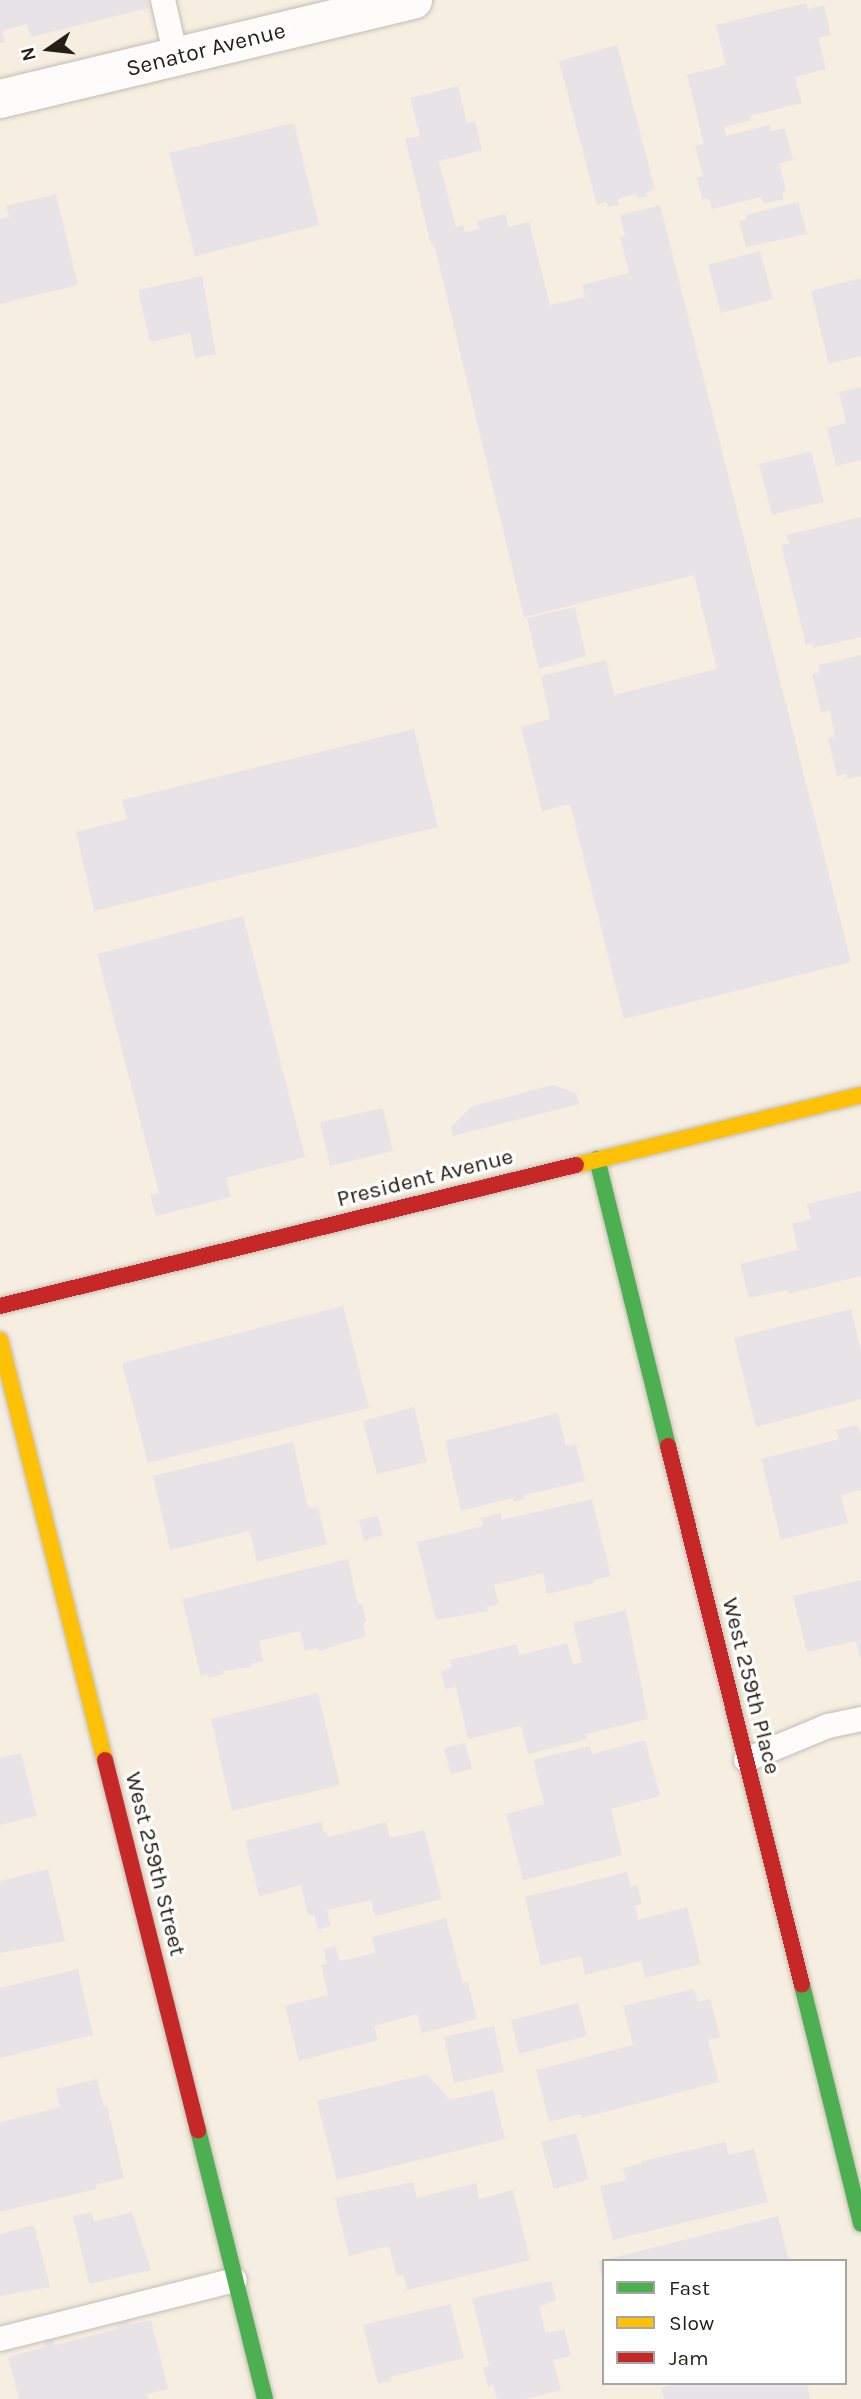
<!DOCTYPE html>
<html>
<head>
<meta charset="utf-8">
<style>
	body { margin:0 }
	#map { position:relative; width:861px; height:2399px; overflow:hidden; background:#f6eee1; font-family:Karla,sans-serif }
	div>[style] { position:absolute }
	.building>* { inset:0; background:#e8e3e6 }
	.roads { filter:drop-shadow(0 0 2px #c3bdb3) drop-shadow(0 0 2px #c3bdb3) }
	.lane>* { height:24px; margin:-12px; padding:0 12px; transform-origin:12px; border-radius:12px; background:#fefcfa }
	.street>* { height:38px; margin:-19px; padding:0 19px; transform-origin:19px; border-radius:19px; background:#fefcfa }
	.fast>* { height:16px; margin:-8px; padding:0 8px; transform-origin:8px; border-radius:8px; background:#4caf50 }
	.slow>* { height:16px; margin:-8px; padding:0 8px; transform-origin:8px; border-radius:8px; background:#ffc107 }
	.jam>* { height:16px; margin:-8px; padding:0 8px; transform-origin:8px; border-radius:8px; background:#c62828 }
	span { translate:-50% -50%; white-space:nowrap; text-align:center; line-height:1.15; -webkit-text-stroke:6px #fff; paint-order:stroke }
	.street-label { font-size:23px; color:#241f16 }
	.legend { position:absolute; left:602px; top:2259px; width:245px; height:126px; box-sizing:border-box; background:#fff; border:2px solid #a7a5a2; margin:0; padding:9px 12px; list-style:none; font-size:21px; color:#241f16 }
	.legend li { display:flex; align-items:center; gap:14px; height:35px }
	.legend b { width:35px; border:2px solid #a7a5a2 }
	.north { position:absolute; left:14px; top:14px; width:70px; height:70px; -webkit-text-stroke:5px #fff; paint-order:stroke; rotate:256deg; font-size:19px; font-weight:700; line-height:28px; text-align:center; color:#241f16 }
	.north::after { content:''; display:block; margin:auto; width:24px; height:32px; background:#241f16; clip-path:polygon(50% 0,100% 100%,50% 72%,0 100%) }
</style>
</head>
<body>
<div id="map">
	<div class="building">
		<i style="clip-path:polygon(0 0,148px 0,149px 8px,31px 37px,27px 24px,2px 31px,5px 42px,0 43px)"></i>
		<i style="clip-path:polygon(806px 3px,808px 9px,824px 5px,831px 35px,818px 38px,826px 69px,795px 77px,802px 103px,750px 116px,751px 120px,724px 127px,726px 136px,770px 125px,771px 131px,785px 128px,793px 160px,779px 163px,786px 191px,782px 192px,784px 199px,763px 204px,761px 197px,712px 209px,709px 198px,702px 199px,697px 178px,703px 176px,695px 146px,704px 144px,687px 75px,726px 65px,716px 25px)"></i>
		<i style="clip-path:polygon(617px 45px,655px 189px,646px 193px,647px 197px,637px 199px,636px 194px,618px 199px,619px 205px,609px 207px,606px 202px,597px 205px,559px 61px)"></i>
		<i style="clip-path:polygon(458px 86px,467px 123px,475px 121px,482px 150px,439px 161px,456px 227px,463px 225px,465px 232px,479px 229px,477px 221px,505px 214px,509px 227px,529px 222px,550px 305px,585px 297px,582px 285px,629px 273px,620px 237px,625px 236px,620px 215px,660px 205px,851px 962px,624px 1019px,570px 804px,542px 811px,521px 727px,550px 719px,541px 676px,606px 660px,614px 695px,717px 669px,694px 575px,524px 617px,434px 244px,431px 244px,405px 139px,420px 136px,410px 98px)"></i>
		<i style="clip-path:polygon(294px 123px,319px 225px,195px 256px,169px 153px)"></i>
		<i style="clip-path:polygon(56px 194px,78px 285px,0 304px,0 219px,9px 217px,6px 206px)"></i>
		<i style="clip-path:polygon(798px 202px,807px 234px,746px 247px,739px 221px,747px 219px,746px 215px)"></i>
		<i style="clip-path:polygon(760px 251px,773px 299px,721px 313px,708px 265px)"></i>
		<i style="clip-path:polygon(202px 276px,216px 354px,195px 358px,190px 333px,150px 342px,138px 290px)"></i>
		<i style="clip-path:polygon(861px 278px,861px 356px,829px 364px,811px 291px)"></i>
		<i style="clip-path:polygon(861px 387px,861px 460px,836px 466px,827px 428px,846px 423px,839px 392px)"></i>
		<i style="clip-path:polygon(811px 451px,824px 502px,772px 515px,759px 464px)"></i>
		<i style="clip-path:polygon(861px 517px,861px 637px,813px 648px,812px 643px,806px 645px,781px 545px,789px 543px,786px 535px)"></i>
		<i style="clip-path:polygon(575px 607px,586px 656px,539px 669px,527px 618px)"></i>
		<i style="clip-path:polygon(861px 655px,861px 776px,848px 779px,846px 774px,837px 776px,828px 738px,835px 737px,830px 710px,821px 712px,812px 674px,820px 672px,818px 665px)"></i>
		<i style="clip-path:polygon(414px 729px,438px 827px,94px 911px,76px 832px,127px 819px,122px 800px)"></i>
		<i style="clip-path:polygon(243px 916px,305px 1157px,226px 1178px,231px 1197px,156px 1216px,150px 1195px,159px 1193px,97px 954px)"></i>
		<i style="clip-path:polygon(553px 1085px,576px 1093px,579px 1104px,453px 1136px,451px 1127px,472px 1106px)"></i>
		<i style="clip-path:polygon(383px 1108px,393px 1151px,330px 1166px,320px 1122px)"></i>
		<i style="clip-path:polygon(861px 1191px,861px 1276px,789px 1294px,787px 1290px,749px 1298px,740px 1264px,798px 1250px,792px 1224px,811px 1219px,807px 1204px)"></i>
		<i style="clip-path:polygon(343px 1306px,369px 1408px,148px 1463px,122px 1363px)"></i>
		<i style="clip-path:polygon(851px 1309px,861px 1352px,861px 1399px,756px 1427px,734px 1338px)"></i>
		<i style="clip-path:polygon(414px 1407px,427px 1462px,377px 1474px,363px 1421px)"></i>
		<i style="clip-path:polygon(558px 1413px,566px 1446px,576px 1444px,585px 1481px,524px 1495px,525px 1499px,514px 1502px,513px 1498px,461px 1511px,445px 1441px)"></i>
		<i style="clip-path:polygon(857px 1425px,861px 1434px,861px 1490px,841px 1495px,848px 1523px,781px 1540px,761px 1459px,839px 1439px,836px 1430px)"></i>
		<i style="clip-path:polygon(293px 1442px,308px 1508px,318px 1507px,327px 1544px,257px 1562px,250px 1531px,170px 1550px,153px 1476px)"></i>
		<i style="clip-path:polygon(592px 1499px,611px 1576px,594px 1580px,594px 1583px,547px 1594px,543px 1573px,494px 1585px,499px 1604px,487px 1607px,488px 1611px,436px 1620px,417px 1542px,483px 1526px,481px 1518px,501px 1513px,502px 1520px)"></i>
		<i style="clip-path:polygon(378px 1516px,383px 1535px,364px 1541px,359px 1520px)"></i>
		<i style="clip-path:polygon(348px 1559px,358px 1604px,362px 1603px,366px 1622px,363px 1623px,366px 1636px,319px 1651px,318px 1648px,305px 1651px,300px 1631px,259px 1641px,263px 1661px,251px 1664px,251px 1667px,223px 1671px,223px 1674px,209px 1678px,208px 1674px,201px 1676px,182px 1599px)"></i>
		<i style="clip-path:polygon(861px 1580px,861px 1659px,855px 1641px,807px 1652px,793px 1596px)"></i>
		<i style="clip-path:polygon(626px 1610px,648px 1719px,586px 1734px,587px 1739px,528px 1754px,521px 1726px,468px 1739px,456px 1687px,445px 1689px,441px 1671px,452px 1668px,450px 1660px,517px 1644px,519px 1655px,567px 1643px,573px 1664px,582px 1662px,573px 1623px)"></i>
		<i style="clip-path:polygon(318px 1693px,340px 1785px,232px 1811px,211px 1719px)"></i>
		<i style="clip-path:polygon(645px 1740px,660px 1796px,611px 1809px,622px 1855px,523px 1880px,506px 1814px,544px 1804px,533px 1760px,590px 1746px,592px 1754px)"></i>
		<i style="clip-path:polygon(465px 1743px,472px 1769px,451px 1774px,444px 1748px)"></i>
		<i style="clip-path:polygon(21px 1753px,37px 1816px,0 1825px,0 1758px)"></i>
		<i style="clip-path:polygon(323px 1821px,322px 1829px,329px 1837px,386px 1822px,390px 1838px,424px 1830px,442px 1899px,375px 1916px,371px 1900px,327px 1910px,331px 1926px,318px 1930px,314px 1914px,308px 1915px,301px 1885px,259px 1896px,245px 1841px)"></i>
		<i style="clip-path:polygon(48px 1869px,65px 1941px,0 1953px,0 1881px)"></i>
		<i style="clip-path:polygon(627px 1872px,631px 1887px,637px 1885px,642px 1904px,635px 1906px,638px 1920px,687px 1907px,701px 1964px,645px 1978px,641px 1961px,585px 1975px,581px 1956px,541px 1966px,525px 1897px)"></i>
		<i style="clip-path:polygon(446px 1918px,463px 1983px,468px 1982px,477px 2019px,422px 2033px,417px 2014px,374px 2026px,378px 2040px,299px 2061px,285px 2006px,328px 1995px,321px 1965px,327px 1964px,324px 1949px,335px 1946px,340px 1961px,375px 1953px,372px 1937px)"></i>
		<i style="clip-path:polygon(78px 1969px,93px 2035px,0 2058px,0 1988px)"></i>
		<i style="clip-path:polygon(694px 1989px,698px 2002px,710px 1999px,720px 2037px,708px 2040px,719px 2082px,582px 2118px,581px 2114px,549px 2122px,536px 2070px,633px 2045px,623px 2006px)"></i>
		<i style="clip-path:polygon(578px 2003px,587px 2036px,519px 2054px,511px 2020px)"></i>
		<i style="clip-path:polygon(494px 2026px,504px 2072px,454px 2083px,444px 2037px)"></i>
		<i style="clip-path:polygon(427px 2074px,450px 2100px,493px 2090px,505px 2139px,337px 2180px,317px 2101px)"></i>
		<i style="clip-path:polygon(97px 2079px,104px 2107px,107px 2106px,124px 2178px,95px 2185px,96px 2189px,0 2212px,0 2122px,60px 2107px,56px 2089px)"></i>
		<i style="clip-path:polygon(576px 2133px,589px 2179px,554px 2189px,541px 2142px)"></i>
		<i style="clip-path:polygon(725px 2142px,729px 2155px,754px 2149px,768px 2202px,613px 2240px,600px 2186px,626px 2180px,623px 2168px,642px 2163px,642px 2161px)"></i>
		<i style="clip-path:polygon(413px 2182px,417px 2198px,476px 2183px,479px 2199px,513px 2190px,530px 2260px,407px 2290px,403px 2274px,397px 2276px,389px 2246px,349px 2256px,335px 2198px)"></i>
		<i style="clip-path:polygon(92px 2212px,94px 2222px,132px 2212px,151px 2270px,89px 2284px,73px 2216px)"></i>
		<i style="clip-path:polygon(778px 2216px,789px 2261px,604px 2261px,604px 2260px)"></i>
		<i style="clip-path:polygon(34px 2225px,50px 2287px,0 2296px,0 2234px)"></i>
		<i style="clip-path:polygon(604px 2260px,604px 2280px,603px 2281px,598px 2261px)"></i>
		<i style="clip-path:polygon(551px 2281px,556px 2300px,539px 2307px,546px 2333px,564px 2329px,571px 2356px,553px 2360px,561px 2390px,526px 2399px,497px 2399px,493px 2384px,488px 2386px,483px 2367px,489px 2366px,472px 2298px)"></i>
		<i style="clip-path:polygon(450px 2304px,464px 2358px,390px 2377px,391px 2381px,378px 2384px,363px 2325px)"></i>
		<i style="clip-path:polygon(151px 2320px,168px 2389px,147px 2394px,148px 2399px,19px 2399px,8px 2357px,45px 2347px,44px 2341px,54px 2339px,55px 2345px,118px 2329px,116px 2324px,128px 2321px,130px 2325px)"></i>
		<i style="clip-path:polygon(682px 2383px,807px 2383px,810px 2399px,664px 2399px,661px 2388px)"></i>
	</div>
	<div class="roads">
		<div class="lane">
			<i style="left:163px;top:0;width:58px;rotate:77.2deg"></i>
			<i style="left:746px;top:1760px;width:89px;rotate:-22.5deg"></i>
			<i style="left:828px;top:1726px;width:34px;rotate:-12deg"></i>
			<i style="left:0;top:2339px;width:242px;rotate:-14.1deg"></i>
		</div>
		<div class="street">
			<i style="left:0;top:99px;width:425px;rotate:-13.5deg"></i>
		</div>
		<div class="fast">
			<i style="left:597px;top:1159px;width:296px;rotate:76.1deg"></i>
			<i style="left:802px;top:1985px;width:246px;rotate:76.1deg"></i>
			<i style="left:198px;top:2130px;width:277px;rotate:76deg"></i>
		</div>
		<div class="slow">
			<i style="left:576px;top:1165px;width:293px;rotate:-13.8deg"></i>
			<i style="left:0;top:1340px;width:433px;rotate:76deg"></i>
		</div>
		<div class="jam">
			<i style="left:0;top:1306px;width:593px;rotate:-13.76deg"></i>
			<i style="left:668px;top:1446px;width:555px;rotate:76.04deg"></i>
			<i style="left:105px;top:1760px;width:382px;rotate:75.9deg"></i>
		</div>
	</div>
	<div class="street-label">
		<span style="left:206px;top:50px;rotate:-14deg">Senator Avenue</span>
		<span style="left:425px;top:1178px;rotate:-14deg">President Avenue</span>
		<span style="left:751px;top:1686px;rotate:76deg">West 259th Place</span>
		<span style="left:155px;top:1864px;rotate:76deg">West 259th Street</span>
	</div>
	<ul class="legend">
	<li><b style="height:9px;background:#4caf50"></b>Fast</li>
	<li><b style="height:9px;background:#ffc107"></b>Slow</li>
	<li><b style="height:9px;background:#c62828"></b>Jam</li>
	</ul>
	<div class="north">N</div>
</div>
</body>
</html>
